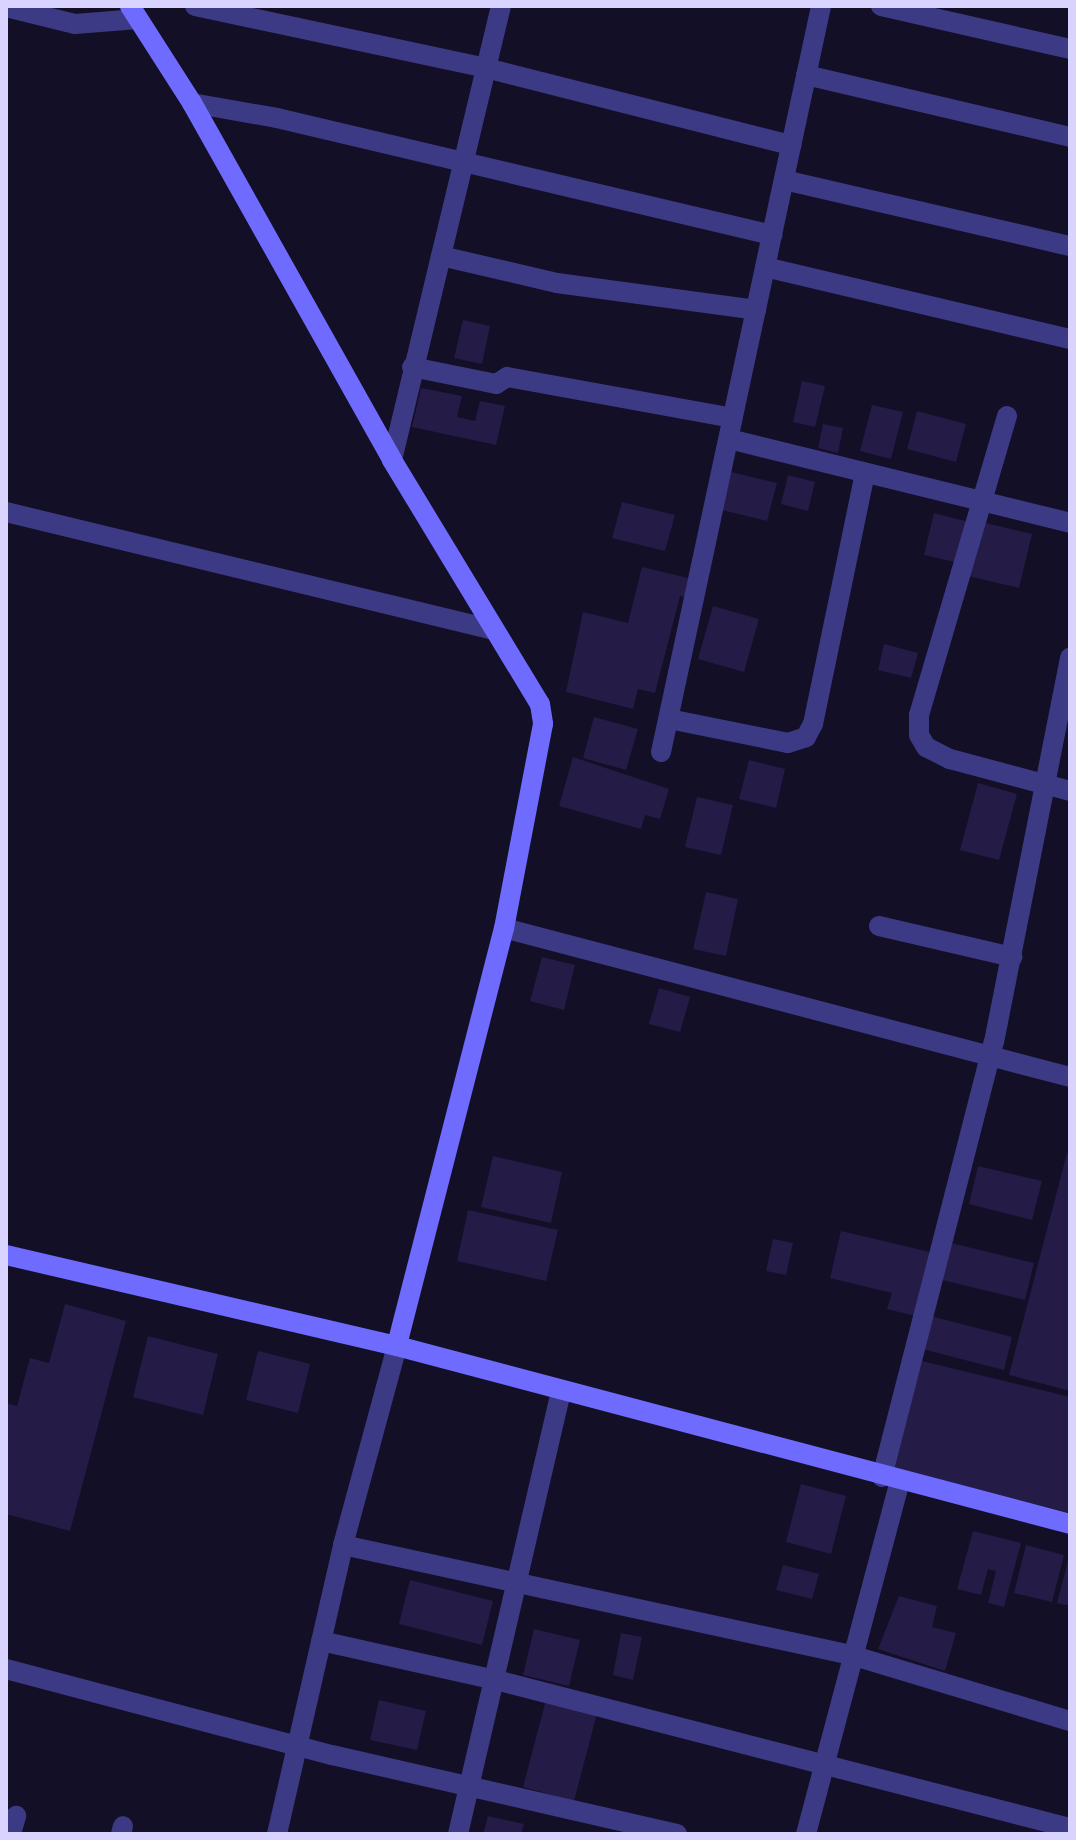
<!DOCTYPE html>
<html>
<head>
<meta charset="utf-8">
<style>
	body { margin:0 }
	#map { position:relative; width:1076px; height:1840px; overflow:hidden; background:#130f26; font-family:"Source Sans 3",sans-serif }
	div>[style] { position:absolute }
	.building>* { inset:0; background:#241b47 }
	.street>* { height:20px; margin:-10px; padding:0 10px; transform-origin:10px; border-radius:10px; background:#3d3a85 }
	.secondary>* { height:20px; margin:-10px; padding:0 10px; transform-origin:10px; border-radius:10px; background:#6f6bff }
	span { translate:-50% -50%; white-space:nowrap; text-align:center; line-height:1.15; -webkit-text-stroke:8px #130f26; paint-order:stroke }
	.frame { position:absolute; inset:0; border:8px solid #d9d4ff; pointer-events:none }
</style>
</head>
<body>
<div id="map">
	<div class="building">
		<i style="clip-path:polygon(463px 320px,490px 326px,482px 364px,454px 358px)"></i>
		<i style="clip-path:polygon(802px 381px,825px 386px,815px 427px,793px 422px)"></i>
		<i style="clip-path:polygon(421px 388px,462px 396px,457px 417px,475px 421px,480px 401px,505px 406px,496px 445px,412px 427px)"></i>
		<i style="clip-path:polygon(872px 405px,903px 412px,891px 459px,860px 451px)"></i>
		<i style="clip-path:polygon(917px 411px,966px 424px,956px 462px,907px 449px)"></i>
		<i style="clip-path:polygon(823px 424px,843px 428px,838px 453px,818px 448px)"></i>
		<i style="clip-path:polygon(731px 472px,777px 483px,767px 521px,722px 510px)"></i>
		<i style="clip-path:polygon(788px 475px,815px 482px,808px 511px,781px 504px)"></i>
		<i style="clip-path:polygon(622px 502px,675px 515px,665px 551px,612px 538px)"></i>
		<i style="clip-path:polygon(934px 513px,969px 522px,959px 563px,924px 555px)"></i>
		<i style="clip-path:polygon(981px 522px,1032px 534px,1019px 588px,968px 576px)"></i>
		<i style="clip-path:polygon(642px 567px,692px 579px,688px 598px,680px 596px,655px 693px,638px 689px,633px 709px,566px 692px,583px 612px,628px 623px)"></i>
		<i style="clip-path:polygon(713px 606px,759px 619px,744px 672px,698px 659px)"></i>
		<i style="clip-path:polygon(884px 644px,918px 653px,911px 678px,878px 670px)"></i>
		<i style="clip-path:polygon(594px 717px,638px 729px,626px 770px,583px 758px)"></i>
		<i style="clip-path:polygon(573px 757px,669px 789px,660px 819px,645px 815px,641px 829px,559px 806px)"></i>
		<i style="clip-path:polygon(749px 760px,785px 769px,776px 808px,739px 799px)"></i>
		<i style="clip-path:polygon(978px 783px,1017px 794px,999px 860px,960px 850px)"></i>
		<i style="clip-path:polygon(697px 797px,733px 805px,721px 855px,685px 847px)"></i>
		<i style="clip-path:polygon(706px 892px,738px 899px,726px 956px,693px 949px)"></i>
		<i style="clip-path:polygon(542px 957px,575px 965px,564px 1010px,530px 1001px)"></i>
		<i style="clip-path:polygon(659px 988px,690px 997px,680px 1032px,649px 1024px)"></i>
		<i style="clip-path:polygon(1067px 1153px,1070px 1154px,1070px 1391px,1009px 1375px)"></i>
		<i style="clip-path:polygon(493px 1156px,562px 1172px,551px 1223px,481px 1207px)"></i>
		<i style="clip-path:polygon(978px 1166px,1042px 1181px,1032px 1220px,969px 1204px)"></i>
		<i style="clip-path:polygon(468px 1210px,558px 1230px,546px 1281px,457px 1261px)"></i>
		<i style="clip-path:polygon(841px 1231px,930px 1252px,915px 1316px,887px 1309px,892px 1293px,830px 1278px)"></i>
		<i style="clip-path:polygon(773px 1239px,793px 1243px,786px 1275px,766px 1271px)"></i>
		<i style="clip-path:polygon(947px 1242px,1034px 1263px,1025px 1300px,938px 1279px)"></i>
		<i style="clip-path:polygon(65px 1304px,126px 1321px,70px 1531px,6px 1514px,6px 1403px,17px 1406px,30px 1358px,49px 1363px)"></i>
		<i style="clip-path:polygon(927px 1315px,1012px 1337px,1004px 1370px,918px 1348px)"></i>
		<i style="clip-path:polygon(148px 1336px,218px 1354px,203px 1415px,133px 1397px)"></i>
		<i style="clip-path:polygon(258px 1351px,310px 1364px,298px 1413px,246px 1400px)"></i>
		<i style="clip-path:polygon(922px 1361px,1070px 1397px,1070px 1513px,893px 1468px)"></i>
		<i style="clip-path:polygon(801px 1484px,846px 1496px,831px 1554px,786px 1542px)"></i>
		<i style="clip-path:polygon(973px 1531px,1021px 1543px,1004px 1607px,988px 1603px,996px 1571px,988px 1569px,981px 1595px,957px 1589px)"></i>
		<i style="clip-path:polygon(1026px 1545px,1064px 1555px,1052px 1602px,1014px 1593px)"></i>
		<i style="clip-path:polygon(1068px 1561px,1070px 1562px,1070px 1606px,1057px 1603px)"></i>
		<i style="clip-path:polygon(783px 1565px,819px 1574px,812px 1599px,776px 1590px)"></i>
		<i style="clip-path:polygon(410px 1580px,493px 1601px,482px 1645px,399px 1624px)"></i>
		<i style="clip-path:polygon(899px 1596px,937px 1606px,932px 1627px,956px 1633px,945px 1671px,878px 1649px)"></i>
		<i style="clip-path:polygon(534px 1629px,580px 1640px,569px 1686px,523px 1675px)"></i>
		<i style="clip-path:polygon(621px 1633px,642px 1637px,633px 1680px,613px 1675px)"></i>
		<i style="clip-path:polygon(547px 1696px,598px 1710px,574px 1801px,523px 1787px)"></i>
		<i style="clip-path:polygon(379px 1700px,426px 1711px,417px 1750px,370px 1740px)"></i>
		<i style="clip-path:polygon(488px 1816px,524px 1824px,521px 1834px,483px 1834px)"></i>
	</div>
	<div class="street">
		<i style="left:195px;top:6px;width:298px;rotate:12deg"></i>
		<i style="left:486px;top:68px;width:315px;rotate:14.2deg"></i>
		<i style="left:881px;top:6px;width:194px;rotate:12.8deg"></i>
		<i style="left:6px;top:7px;width:71px;rotate:13.8deg"></i>
		<i style="left:75px;top:24px;width:63px;rotate:-4.5deg"></i>
		<i style="left:806px;top:75px;width:271px;rotate:13.2deg"></i>
		<i style="left:192px;top:103px;width:86px;rotate:10deg"></i>
		<i style="left:277px;top:118px;width:509px;rotate:13.3deg"></i>
		<i style="left:784px;top:180px;width:294px;rotate:13deg"></i>
		<i style="left:441px;top:256px;width:119px;rotate:13.1deg"></i>
		<i style="left:557px;top:283px;width:201px;rotate:7.7deg"></i>
		<i style="left:765px;top:267px;width:313px;rotate:13.3deg"></i>
		<i style="left:412px;top:367px;width:86px;rotate:11.4deg"></i>
		<i style="left:496px;top:384px;width:13px;rotate:-32deg"></i>
		<i style="left:507px;top:377px;width:229px;rotate:10.3deg"></i>
		<i style="left:1007px;top:416px;width:312px;rotate:106.4deg"></i>
		<i style="left:919px;top:715px;width:20px;rotate:90deg"></i>
		<i style="left:919px;top:735px;width:14px;rotate:60deg"></i>
		<i style="left:926px;top:747px;width:27px;rotate:27deg"></i>
		<i style="left:950px;top:759px;width:124px;rotate:14.9deg"></i>
		<i style="left:729px;top:439px;width:351px;rotate:13.8deg"></i>
		<i style="left:392px;top:460px;width:467px;rotate:-76.5deg"></i>
		<i style="left:6px;top:512px;width:502px;rotate:13.59deg"></i>
		<i style="left:669px;top:719px;width:121px;rotate:11.4deg"></i>
		<i style="left:788px;top:743px;width:19px;rotate:-18deg"></i>
		<i style="left:806px;top:737px;width:15px;rotate:-62deg"></i>
		<i style="left:813px;top:724px;width:255px;rotate:-78.3deg"></i>
		<i style="left:661px;top:752px;width:763px;rotate:-77.89deg"></i>
		<i style="left:879px;top:926px;width:137px;rotate:13.1deg"></i>
		<i style="left:504px;top:928px;width:585px;rotate:14.75deg"></i>
		<i style="left:882px;top:1477px;width:449px;rotate:-75.6deg"></i>
		<i style="left:994px;top:1042px;width:392px;rotate:-78.8deg"></i>
		<i style="left:343px;top:1545px;width:520px;rotate:12.22deg"></i>
		<i style="left:851px;top:1655px;width:229px;rotate:16.8deg"></i>
		<i style="left:321px;top:1641px;width:179px;rotate:12.6deg"></i>
		<i style="left:496px;top:1680px;width:593px;rotate:14.46deg"></i>
		<i style="left:6px;top:1669px;width:337px;rotate:14.8deg"></i>
		<i style="left:332px;top:1755px;width:354px;rotate:12.9deg"></i>
		<i style="left:11px;top:1834px;width:19px;rotate:-74deg"></i>
		<i style="left:121px;top:1834px;width:8px;rotate:-76deg"></i>
		<i style="left:277px;top:1834px;width:296px;rotate:-77.1deg"></i>
		<i style="left:343px;top:1545px;width:206px;rotate:-74.8deg"></i>
		<i style="left:458px;top:1834px;width:456px;rotate:-76.9deg"></i>
		<i style="left:806px;top:1834px;width:365px;rotate:-75.1deg"></i>
	</div>
	<div class="secondary">
		<i style="left:130px;top:6px;width:115px;rotate:57.4deg"></i>
		<i style="left:192px;top:103px;width:409px;rotate:60.7deg"></i>
		<i style="left:392px;top:460px;width:285px;rotate:58.8deg"></i>
		<i style="left:540px;top:704px;width:20px;rotate:81deg"></i>
		<i style="left:543px;top:724px;width:208px;rotate:100.8deg"></i>
		<i style="left:504px;top:928px;width:431px;rotate:104.4deg"></i>
		<i style="left:6px;top:1255px;width:401px;rotate:13.1deg"></i>
		<i style="left:397px;top:1346px;width:696px;rotate:14.81deg"></i>
	</div>
	<div class="frame"></div>
</div>
</body>
</html>
